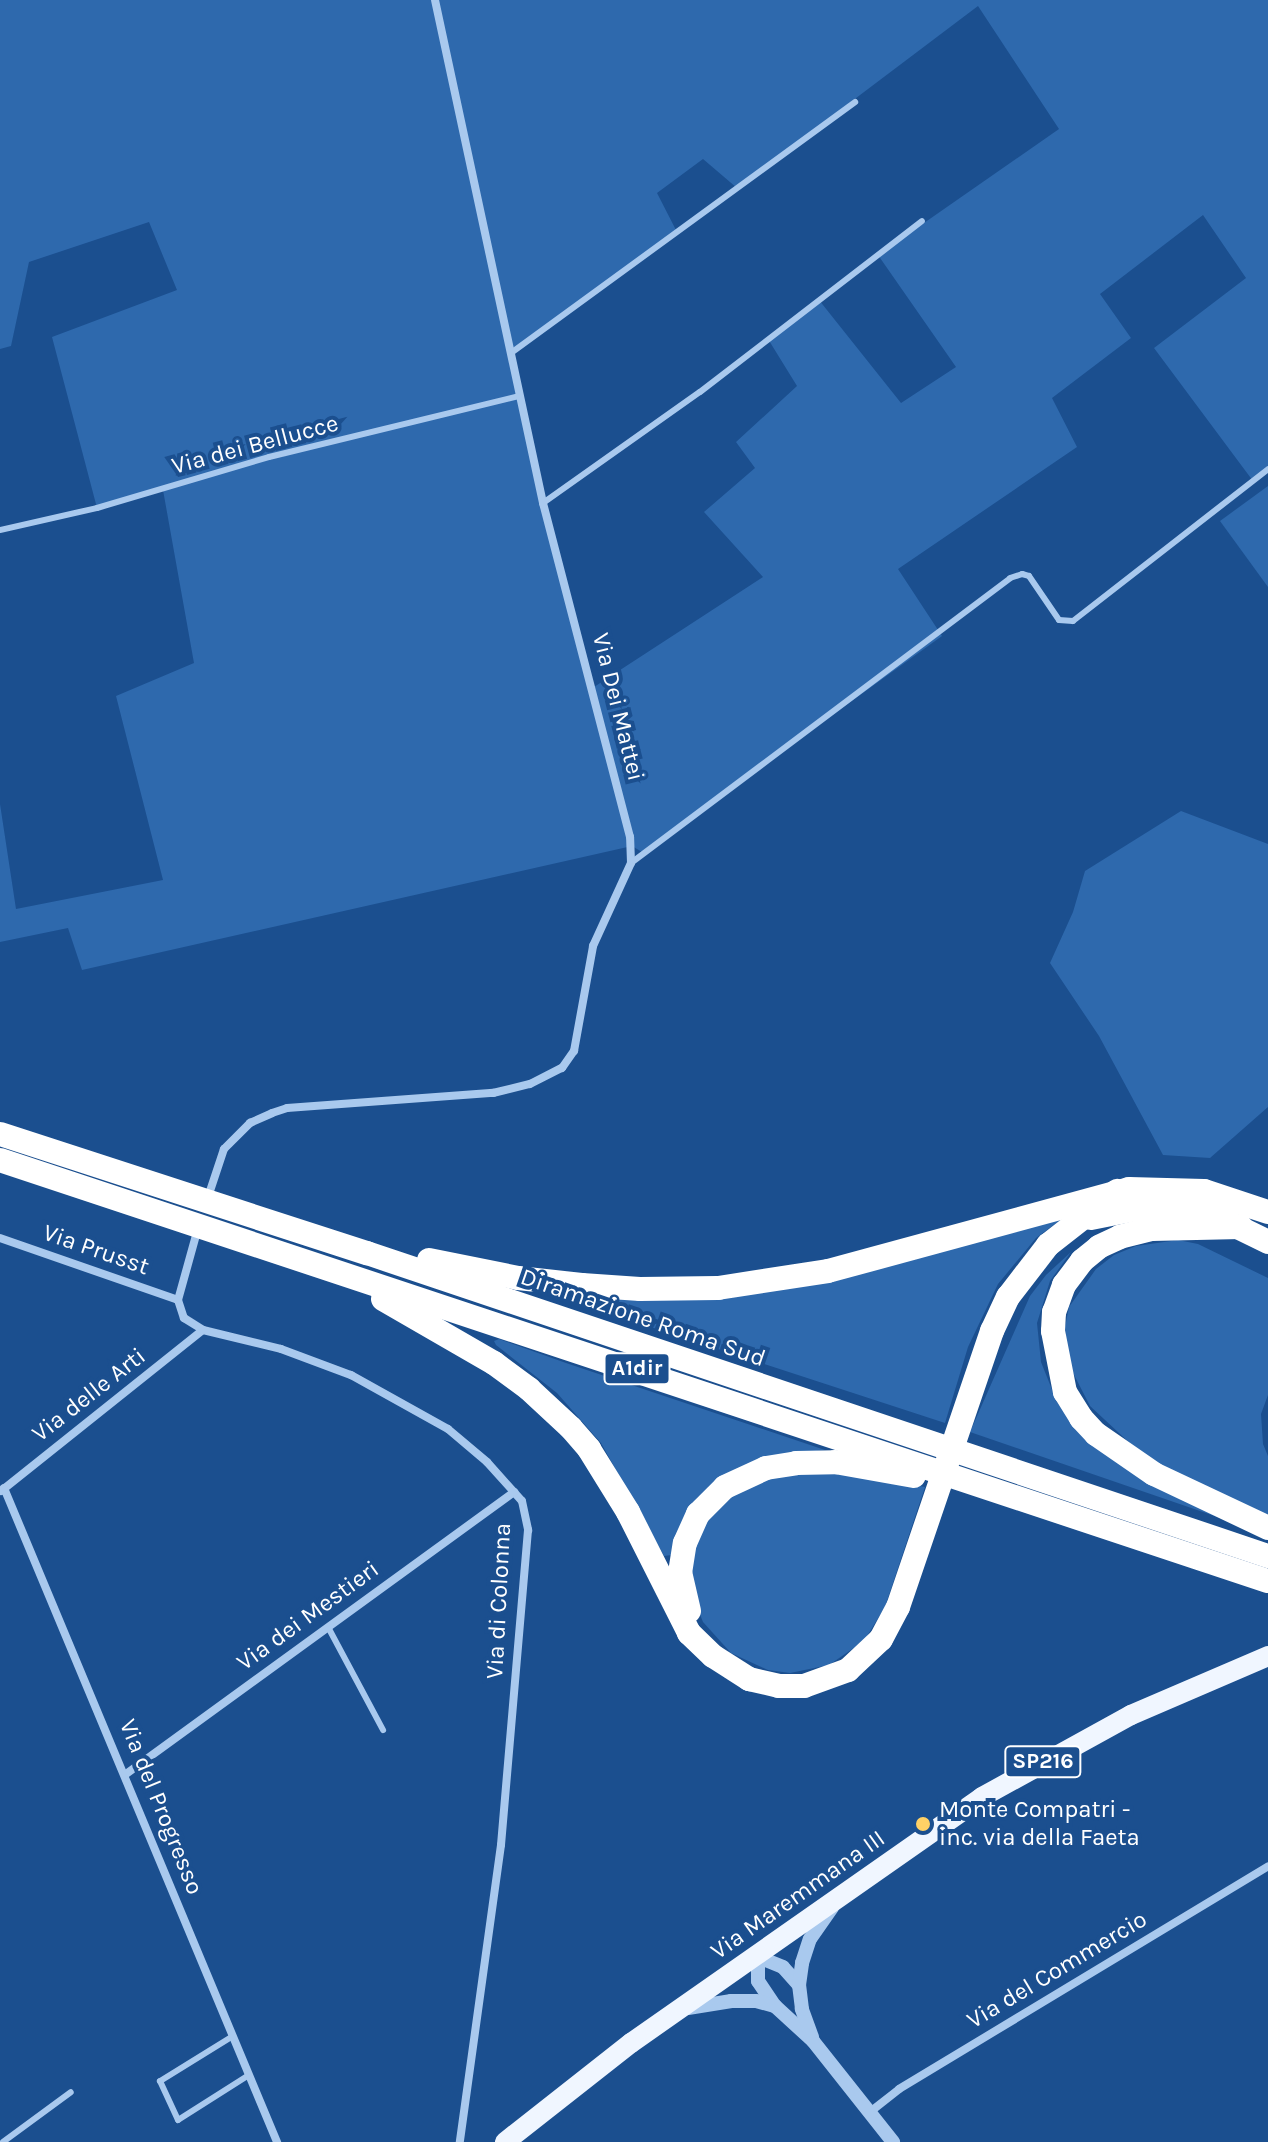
<!DOCTYPE html>
<html>
<head>
<meta charset="utf-8">
<style>
	body { margin:0 }
	#map { position:relative; width:1268px; height:2142px; overflow:hidden; background:#1b4f8f; font-family:Karla,sans-serif }
	div>[style] { position:absolute }
	.green>* { inset:0; background:#2e69ad }
	.service>* { height:6px; margin:-3px; padding:0 3px; transform-origin:3px; border-radius:3px; background:#a9c9ee }
	.minor>* { height:8px; margin:-4px; padding:0 4px; transform-origin:4px; border-radius:4px; background:#a9c9ee }
	.tertiary>* { height:14px; margin:-7px; padding:0 7px; transform-origin:7px; border-radius:7px; background:#a9c9ee }
	.primary>* { height:20px; margin:-10px; padding:0 10px; transform-origin:10px; border-radius:10px; background:#f0f6ff }
	.motorway>* { height:24px; margin:-12px; padding:0 12px; transform-origin:12px; border-radius:12px; background:#fff }
	.dots>* { width:22px; height:22px; translate:-50% -50%; box-sizing:border-box; border:4px solid #1b4f8f; border-radius:50% }
	span { translate:-50% -50%; white-space:nowrap; text-align:center; line-height:1.15; -webkit-text-stroke:8px #1b4f8f; paint-order:stroke }
	.shield-label span { padding:2px 6px; background:#1b4f8f; border:2px solid; border-radius:6px; -webkit-text-stroke-width:0 }
	.shield-label { font-size:22px; color:#fff; font-weight:700 }
	.street-label { font-size:24px; color:#fff }
	.poi-label { font-size:24px; color:#fff }
	.left { translate:0 -50%; text-align:left }
</style>
</head>
<body>
<div id="map">
	<div class="green">
		<i style="clip-path:polygon(evenodd,0 0,1268px 0,1268px 470px,1253px 481px,1154px 348px,1246px 278px,1203px 215px,1100px 294px,1131px 338px,1052px 398px,1077px 447px,898px 569px,942px 636px,642px 852px,632px 846px,82px 970px,68px 928px,0 942px,0 804px,16px 909px,163px 880px,116px 696px,194px 663px,163px 490px,97px 508px,52px 337px,177px 290px,149px 222px,29px 262px,11px 346px,0 349px,0 0,978px 6px,1059px 129px,878px 255px,956px 367px,901px 403px,819px 300px,768px 339px,797px 386px,736px 442px,755px 468px,704px 512px,763px 577px,594px 687px,549px 522px,511px 353px,677px 232px,657px 193px,703px 159px,737px 188px,978px 6px)"></i>
		<i style="clip-path:polygon(1268px 486px,1268px 587px,1220px 521px)"></i>
		<i style="clip-path:polygon(1181px 811px,1268px 844px,1268px 1107px,1210px 1158px,1163px 1155px,1099px 1036px,1050px 963px,1073px 912px,1085px 871px)"></i>
		<i style="clip-path:polygon(1063px 1218px,1036px 1238px,998px 1284px,968px 1347px,945px 1423px,547px 1293px,641px 1296px)"></i>
		<i style="clip-path:polygon(1178px 1240px,1198px 1244px,1268px 1278px,1268px 1395px,1261px 1414px,1263px 1444px,1268px 1456px,1268px 1517px,1170px 1471px,1134px 1447px,1090px 1406px,1069px 1365px,1065px 1327px,1069px 1307px,1096px 1269px,1114px 1255px,1136px 1246px)"></i>
		<i style="clip-path:polygon(1071px 1252px,1050px 1281px,1037px 1323px,1041px 1362px,1057px 1402px,1065px 1412px,1232px 1522px,970px 1432px,1030px 1296px,1046px 1275px)"></i>
		<i style="clip-path:polygon(499px 1339px,566px 1363px,825px 1450px,763px 1457px,721px 1477px,697px 1498px,672px 1555px,664px 1556px,601px 1443px,557px 1393px,496px 1345px,494px 1341px)"></i>
		<i style="clip-path:polygon(818px 1466px,925px 1487px,885px 1607px,864px 1641px,829px 1665px,790px 1673px,768px 1670px,731px 1653px,703px 1622px,695px 1602px,690px 1560px,704px 1521px,742px 1484px)"></i>
	</div>
	<div class="service">
		<i style="left:511px;top:353px;width:426px;rotate:-36.1deg"></i>
		<i style="left:543px;top:503px;width:192px;rotate:-35.3deg"></i>
		<i style="left:700px;top:392px;width:280px;rotate:-37.6deg"></i>
		<i style="left:0;top:530px;width:99px;rotate:-12.8deg"></i>
		<i style="left:97px;top:508px;width:179px;rotate:-16.5deg"></i>
		<i style="left:269px;top:457px;width:258px;rotate:-13.7deg"></i>
		<i style="left:631px;top:863px;width:474px;rotate:-36.9deg"></i>
		<i style="left:1010px;top:578px;width:13px;rotate:-18deg"></i>
		<i style="left:1022px;top:574px;width:7px;rotate:16deg"></i>
		<i style="left:1029px;top:576px;width:53px;rotate:55.7deg"></i>
		<i style="left:1059px;top:620px;width:14px;rotate:4deg"></i>
		<i style="left:1073px;top:621px;width:247px;rotate:-37.9deg"></i>
		<i style="left:328px;top:1627px;width:117px;rotate:61.9deg"></i>
		<i style="left:233px;top:2036px;width:86px;rotate:148.3deg"></i>
		<i style="left:160px;top:2081px;width:43px;rotate:65.2deg"></i>
		<i style="left:178px;top:2120px;width:84px;rotate:-32.4deg"></i>
		<i style="left:3px;top:2142px;width:84px;rotate:-36.3deg"></i>
	</div>
	<div class="minor">
		<i style="left:207px;top:1200px;width:54px;rotate:-71.6deg"></i>
		<i style="left:224px;top:1149px;width:37px;rotate:-45deg"></i>
		<i style="left:250px;top:1123px;width:24px;rotate:-24deg"></i>
		<i style="left:272px;top:1113px;width:16px;rotate:-18deg"></i>
		<i style="left:287px;top:1108px;width:207px;rotate:-4.2deg"></i>
		<i style="left:493px;top:1093px;width:38px;rotate:-14deg"></i>
		<i style="left:530px;top:1084px;width:36px;rotate:-27deg"></i>
		<i style="left:562px;top:1068px;width:21px;rotate:-55deg"></i>
		<i style="left:574px;top:1051px;width:107px;rotate:-79.7deg"></i>
		<i style="left:593px;top:946px;width:91px;rotate:-65.4deg"></i>
		<i style="left:631px;top:863px;width:26px;rotate:-92deg"></i>
		<i style="left:630px;top:837px;width:345px;rotate:-104.6deg"></i>
		<i style="left:543px;top:503px;width:514px;rotate:-102.12deg"></i>
		<i style="left:198px;top:1228px;width:75px;rotate:105.5deg"></i>
		<i style="left:178px;top:1300px;width:19px;rotate:72deg"></i>
		<i style="left:184px;top:1318px;width:22px;rotate:32deg"></i>
		<i style="left:203px;top:1330px;width:80px;rotate:13.7deg"></i>
		<i style="left:281px;top:1349px;width:75px;rotate:20.4deg"></i>
		<i style="left:351px;top:1375px;width:111px;rotate:29.1deg"></i>
		<i style="left:448px;top:1429px;width:51px;rotate:40.2deg"></i>
		<i style="left:487px;top:1462px;width:52px;rotate:48.1deg"></i>
		<i style="left:522px;top:1501px;width:30px;rotate:78deg"></i>
		<i style="left:528px;top:1530px;width:316px;rotate:94.9deg"></i>
		<i style="left:501px;top:1845px;width:300px;rotate:97.9deg"></i>
		<i style="left:0;top:1238px;width:188px;rotate:19.2deg"></i>
		<i style="left:4px;top:1488px;width:709px;rotate:67.34deg"></i>
		<i style="left:1px;top:1491px;width:258px;rotate:-38.6deg"></i>
		<i style="left:126px;top:1774px;width:480px;rotate:-36deg"></i>
		<i style="left:870px;top:2112px;width:37px;rotate:-38deg"></i>
		<i style="left:899px;top:2089px;width:431px;rotate:-31.1deg"></i>
	</div>
	<div class="tertiary">
		<i style="left:799px;top:1985px;width:24px;rotate:-132deg"></i>
		<i style="left:783px;top:1967px;width:27px;rotate:-158deg"></i>
		<i style="left:758px;top:1957px;width:24px;rotate:90deg"></i>
		<i style="left:758px;top:1981px;width:30px;rotate:56deg"></i>
		<i style="left:775px;top:2006px;width:52px;rotate:42.6deg"></i>
		<i style="left:813px;top:2041px;width:129px;rotate:51.6deg"></i>
		<i style="left:688px;top:2008px;width:44px;rotate:-9.2deg"></i>
		<i style="left:731px;top:2001px;width:25px"></i>
		<i style="left:756px;top:2001px;width:20px;rotate:15deg"></i>
		<i style="left:812px;top:2037px;width:30px;rotate:-110deg"></i>
		<i style="left:802px;top:2009px;width:24px;rotate:-97deg"></i>
		<i style="left:799px;top:1985px;width:22px;rotate:-82deg"></i>
		<i style="left:802px;top:1963px;width:25px;rotate:-72deg"></i>
		<i style="left:810px;top:1939px;width:39px;rotate:-55deg"></i>
	</div>
	<div class="primary">
		<i style="left:505px;top:2142px;width:160px;rotate:-38.2deg"></i>
		<i style="left:631px;top:2043px;width:429px;rotate:-35deg"></i>
		<i style="left:982px;top:1797px;width:170px;rotate:-28.8deg"></i>
		<i style="left:1131px;top:1715px;width:149px;rotate:-23.3deg"></i>
	</div>
	<div class="motorway">
		<i style="left:0;top:1134px;width:386px;rotate:18deg"></i>
		<i style="left:367px;top:1253px;width:951px;rotate:18.59deg"></i>
		<i style="left:0;top:1160px;width:1336px;rotate:18.37deg"></i>
		<i style="left:1091px;top:1218px;width:51px;rotate:-11.3deg"></i>
		<i style="left:1141px;top:1208px;width:46px;rotate:2.5deg"></i>
		<i style="left:1187px;top:1210px;width:31px;rotate:13deg"></i>
		<i style="left:1217px;top:1217px;width:57px;rotate:26.1deg"></i>
		<i style="left:1241px;top:1227px;width:90px;rotate:178.7deg"></i>
		<i style="left:1151px;top:1229px;width:32px;rotate:166deg"></i>
		<i style="left:1120px;top:1237px;width:23px;rotate:155deg"></i>
		<i style="left:1099px;top:1247px;width:22px;rotate:141deg"></i>
		<i style="left:1082px;top:1261px;width:30px;rotate:127deg"></i>
		<i style="left:1064px;top:1285px;width:29px;rotate:110deg"></i>
		<i style="left:1054px;top:1312px;width:19px;rotate:93deg"></i>
		<i style="left:1053px;top:1331px;width:62px;rotate:78.9deg"></i>
		<i style="left:1065px;top:1392px;width:31px;rotate:58deg"></i>
		<i style="left:1081px;top:1418px;width:22px;rotate:47deg"></i>
		<i style="left:1096px;top:1434px;width:70px;rotate:34.6deg"></i>
		<i style="left:1154px;top:1474px;width:126px;rotate:25.3deg"></i>
		<i style="left:429px;top:1260px;width:91px;rotate:11.4deg"></i>
		<i style="left:518px;top:1278px;width:64px;rotate:6.2deg"></i>
		<i style="left:582px;top:1285px;width:58px;rotate:3.9deg"></i>
		<i style="left:640px;top:1289px;width:78px;rotate:-0.7deg"></i>
		<i style="left:718px;top:1288px;width:111px;rotate:-8.8deg"></i>
		<i style="left:828px;top:1271px;width:312px;rotate:-15.2deg"></i>
		<i style="left:1129px;top:1189px;width:75px;rotate:1.5deg"></i>
		<i style="left:1204px;top:1191px;width:67px;rotate:18.2deg"></i>
		<i style="left:383px;top:1299px;width:128px;rotate:30deg"></i>
		<i style="left:494px;top:1363px;width:44px;rotate:36.6deg"></i>
		<i style="left:529px;top:1389px;width:57px;rotate:42.9deg"></i>
		<i style="left:571px;top:1428px;width:28px;rotate:49deg"></i>
		<i style="left:589px;top:1449px;width:74px;rotate:58.2deg"></i>
		<i style="left:628px;top:1512px;width:136px;rotate:63.2deg"></i>
		<i style="left:689px;top:1633px;width:33px;rotate:44deg"></i>
		<i style="left:713px;top:1656px;width:43px;rotate:32.6deg"></i>
		<i style="left:749px;top:1679px;width:31px;rotate:13deg"></i>
		<i style="left:779px;top:1686px;width:25px"></i>
		<i style="left:804px;top:1686px;width:47px;rotate:-20deg"></i>
		<i style="left:848px;top:1670px;width:45px;rotate:-43.2deg"></i>
		<i style="left:881px;top:1639px;width:36px;rotate:-62deg"></i>
		<i style="left:898px;top:1607px;width:292px;rotate:-71.2deg"></i>
		<i style="left:992px;top:1331px;width:38px;rotate:-65deg"></i>
		<i style="left:1008px;top:1297px;width:66px;rotate:-52.4deg"></i>
		<i style="left:1048px;top:1245px;width:88px;rotate:-38deg"></i>
		<i style="left:689px;top:1611px;width:39px;rotate:-103deg"></i>
		<i style="left:680px;top:1573px;width:30px;rotate:-81deg"></i>
		<i style="left:685px;top:1543px;width:32px;rotate:-66deg"></i>
		<i style="left:698px;top:1514px;width:38px;rotate:-45deg"></i>
		<i style="left:725px;top:1487px;width:45px;rotate:-24.9deg"></i>
		<i style="left:766px;top:1468px;width:30px;rotate:-9deg"></i>
		<i style="left:796px;top:1463px;width:39px;rotate:-1deg"></i>
		<i style="left:835px;top:1462px;width:80px;rotate:10deg"></i>
	</div>
	<div class="dots">
		<i style="left:923px;top:1824px;background:#ffd166"></i>
	</div>
	<div class="shield-label">
		<span style="left:637px;top:1369px">A1dir</span>
		<span style="left:1043px;top:1762px">SP216</span>
	</div>
	<div class="street-label">
		<span style="left:255px;top:445px;rotate:-15deg">Via dei Bellucce</span>
		<span style="left:618px;top:707px;rotate:76deg">Via Dei Mattei</span>
		<span style="left:96px;top:1250px;rotate:19deg">Via Prusst</span>
		<span style="left:643px;top:1318px;rotate:19deg">Diramazione Roma Sud</span>
		<span style="left:89px;top:1395px;rotate:-38deg">Via delle Arti</span>
		<span style="left:499px;top:1601px;rotate:-87deg">Via di Colonna</span>
		<span style="left:308px;top:1616px;rotate:-36deg">Via dei Mestieri</span>
		<span style="left:161px;top:1807px;rotate:68deg">Via del Progresso</span>
		<span style="left:798px;top:1895px;rotate:-35deg">Via Maremmana III</span>
		<span style="left:1057px;top:1970px;rotate:-31deg">Via del Commercio</span>
	</div>
	<div class="poi-label">
		<span class="left" style="left:939px;top:1824px">Monte Compatri -<br>inc. via della Faeta</span>
	</div>
</div>
</body>
</html>
